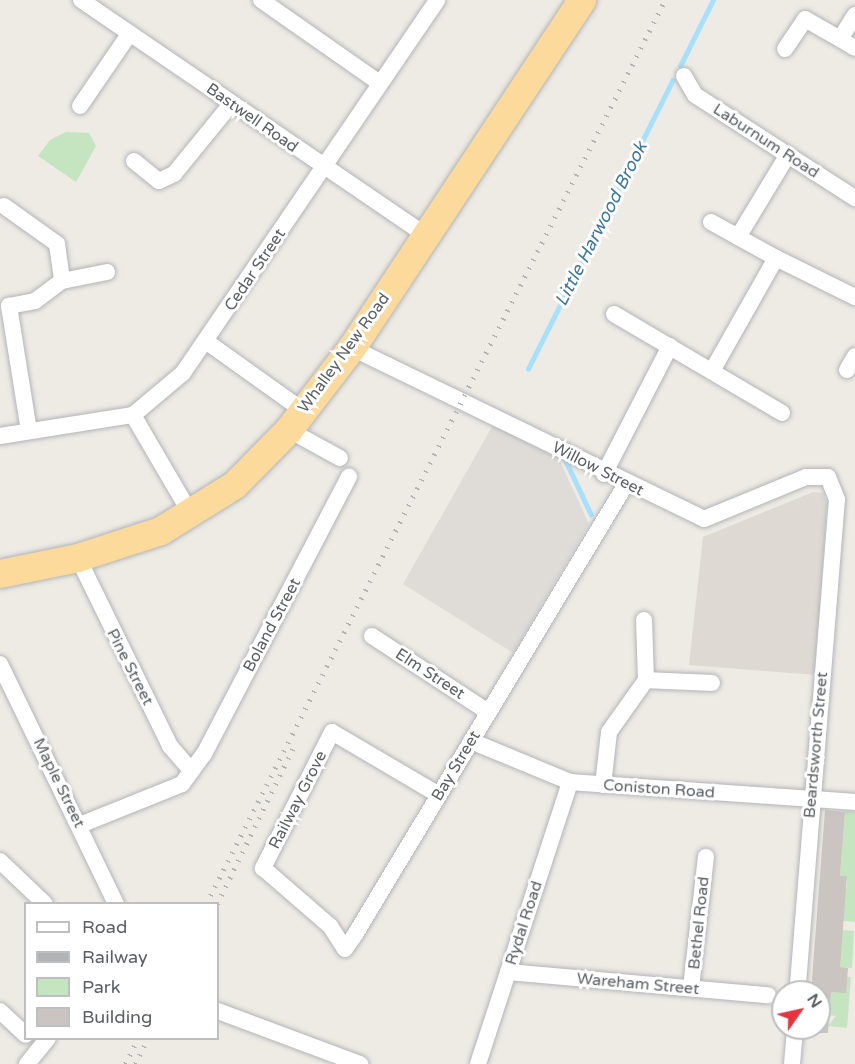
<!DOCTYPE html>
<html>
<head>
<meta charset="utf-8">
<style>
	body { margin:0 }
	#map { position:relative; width:855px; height:1064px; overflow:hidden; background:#eeeae4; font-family:"Varela Round",sans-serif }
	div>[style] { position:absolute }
	.industrial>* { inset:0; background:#dfdcd8 }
	.education>* { inset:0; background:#ded9d2 }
	.green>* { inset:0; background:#c5e5c1 }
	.stream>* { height:4.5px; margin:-2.25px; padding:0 2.25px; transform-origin:2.25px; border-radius:2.25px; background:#a5e1fc }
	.building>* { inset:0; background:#cac5c1 }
	.roads { filter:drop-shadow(0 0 2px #b1b5b8) drop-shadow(0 0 2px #b1b5b8) }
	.minor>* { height:16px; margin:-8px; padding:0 8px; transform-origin:8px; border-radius:8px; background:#fff }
	.trunk>* { height:28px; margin:-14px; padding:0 14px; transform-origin:14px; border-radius:14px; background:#fbda9c }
	.rail>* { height:4.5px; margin-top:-2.25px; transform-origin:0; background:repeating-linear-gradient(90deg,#b2b3b4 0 1.5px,transparent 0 9.5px) }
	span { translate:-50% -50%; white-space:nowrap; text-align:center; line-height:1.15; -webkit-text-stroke:6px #fff; paint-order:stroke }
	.street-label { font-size:16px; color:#5c6064 }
	.water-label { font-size:18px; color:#3d779c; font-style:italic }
	.legend { position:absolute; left:24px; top:902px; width:195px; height:138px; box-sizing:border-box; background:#fff; border:2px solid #bebfc1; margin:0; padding:8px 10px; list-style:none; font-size:18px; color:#5c6064 }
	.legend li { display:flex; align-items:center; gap:12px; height:30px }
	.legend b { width:30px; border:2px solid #bebfc1 }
	.north { position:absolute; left:771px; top:980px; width:60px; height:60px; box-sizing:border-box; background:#fff; border:2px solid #bebfc1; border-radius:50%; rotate:56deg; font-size:16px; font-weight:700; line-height:24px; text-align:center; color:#5c6064 }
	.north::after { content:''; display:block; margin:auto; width:21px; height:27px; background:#e4343c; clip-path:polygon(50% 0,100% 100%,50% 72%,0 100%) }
</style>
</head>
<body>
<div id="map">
	<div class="industrial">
		<i style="clip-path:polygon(493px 425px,559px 459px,589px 524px,513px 653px,403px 584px)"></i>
	</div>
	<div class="education">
		<i style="clip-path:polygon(813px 492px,823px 493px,827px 504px,816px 675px,689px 665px,703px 537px)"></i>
	</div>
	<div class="green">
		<i style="clip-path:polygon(66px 132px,89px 133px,96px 146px,76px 182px,38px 156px,50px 140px)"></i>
		<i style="clip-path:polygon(845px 811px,855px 812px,855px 922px,836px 920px,847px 886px,847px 876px,840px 876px)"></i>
		<i style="clip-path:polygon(843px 930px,854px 931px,852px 968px,833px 967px,841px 953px,835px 944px,842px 939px,835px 935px)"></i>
		<i style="clip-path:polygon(832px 976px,851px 977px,847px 1028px,828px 1026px,836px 1016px,829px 1015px)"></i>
	</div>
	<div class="stream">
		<i style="left:680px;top:66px;width:74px;rotate:-63.4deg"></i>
		<i style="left:528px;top:369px;width:323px;rotate:-63.4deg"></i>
		<i style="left:566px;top:461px;width:59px;rotate:64.7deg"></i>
	</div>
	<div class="building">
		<i style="clip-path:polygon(825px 810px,845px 812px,840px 876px,847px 876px,840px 967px,848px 968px,846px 993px,831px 992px,828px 1033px,819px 1033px,819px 992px,811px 992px)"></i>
	</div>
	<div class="roads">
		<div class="minor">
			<i style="left:81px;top:0;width:415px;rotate:34.3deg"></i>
			<i style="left:261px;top:0;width:143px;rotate:35deg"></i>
			<i style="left:855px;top:15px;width:28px;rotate:122deg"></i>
			<i style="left:840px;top:39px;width:17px;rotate:31deg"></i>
			<i style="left:785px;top:49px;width:36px;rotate:-56deg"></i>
			<i style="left:805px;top:19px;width:40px;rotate:29.7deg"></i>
			<i style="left:684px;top:76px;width:22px;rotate:60deg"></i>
			<i style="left:695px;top:95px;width:190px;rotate:32.8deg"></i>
			<i style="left:80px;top:106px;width:88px;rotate:-55.6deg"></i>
			<i style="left:134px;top:161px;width:32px;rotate:39deg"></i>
			<i style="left:159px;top:181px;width:17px;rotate:-25deg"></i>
			<i style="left:174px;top:174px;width:90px;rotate:-50.8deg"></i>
			<i style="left:4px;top:206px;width:65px;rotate:35.6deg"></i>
			<i style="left:57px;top:244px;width:37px;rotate:82deg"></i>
			<i style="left:711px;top:222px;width:31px;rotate:29deg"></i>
			<i style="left:776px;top:258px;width:88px;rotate:26.3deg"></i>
			<i style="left:614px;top:314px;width:195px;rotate:30.5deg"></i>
			<i style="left:207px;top:342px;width:117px;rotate:35.6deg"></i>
			<i style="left:352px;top:348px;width:391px;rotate:25.9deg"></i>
			<i style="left:704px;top:519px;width:110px;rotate:-22.4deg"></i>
			<i style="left:806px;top:477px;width:22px"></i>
			<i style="left:828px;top:477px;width:24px;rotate:68deg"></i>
			<i style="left:837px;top:499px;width:495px;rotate:94.6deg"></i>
			<i style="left:847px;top:370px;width:16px;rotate:-60deg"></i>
			<i style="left:712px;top:371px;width:130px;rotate:-60.5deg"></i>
			<i style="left:776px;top:258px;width:43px;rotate:-151.1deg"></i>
			<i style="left:738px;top:237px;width:95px;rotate:-58.8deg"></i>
			<i style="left:133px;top:415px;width:117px;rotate:59.7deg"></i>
			<i style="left:289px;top:430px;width:58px;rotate:28.8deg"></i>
			<i style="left:29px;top:431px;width:127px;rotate:-99.1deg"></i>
			<i style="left:9px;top:306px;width:26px;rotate:-11deg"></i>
			<i style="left:35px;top:301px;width:34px;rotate:-37deg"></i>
			<i style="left:62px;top:281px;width:46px;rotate:-11.3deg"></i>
			<i style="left:0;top:436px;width:135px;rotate:-9deg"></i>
			<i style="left:133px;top:415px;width:65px;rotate:-40deg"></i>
			<i style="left:183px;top:373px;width:451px;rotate:-55.7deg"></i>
			<i style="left:604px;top:474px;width:144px;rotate:-62.7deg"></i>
			<i style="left:78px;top:558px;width:209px;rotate:63.9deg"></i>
			<i style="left:170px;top:746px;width:33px;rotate:49deg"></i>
			<i style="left:372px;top:636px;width:139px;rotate:33.2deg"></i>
			<i style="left:0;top:664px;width:267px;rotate:64.2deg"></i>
			<i style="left:646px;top:680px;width:66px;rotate:2.6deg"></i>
			<i style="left:471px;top:741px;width:107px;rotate:22.5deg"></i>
			<i style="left:570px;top:782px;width:286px;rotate:4deg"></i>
			<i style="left:603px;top:785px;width:53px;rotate:-83.5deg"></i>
			<i style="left:609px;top:732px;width:64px;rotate:-54.6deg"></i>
			<i style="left:646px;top:680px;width:60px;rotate:-91.9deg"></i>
			<i style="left:439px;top:795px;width:124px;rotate:-149.5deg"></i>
			<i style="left:332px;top:732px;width:153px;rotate:116.9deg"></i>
			<i style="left:263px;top:868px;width:89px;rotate:40.9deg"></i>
			<i style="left:330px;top:926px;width:27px;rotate:57deg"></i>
			<i style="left:345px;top:949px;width:19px;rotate:-55deg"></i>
			<i style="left:356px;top:933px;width:524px;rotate:-58.98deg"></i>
			<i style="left:80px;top:825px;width:110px;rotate:-21.9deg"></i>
			<i style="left:182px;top:784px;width:37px;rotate:-54deg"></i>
			<i style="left:204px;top:754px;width:313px;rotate:-62.4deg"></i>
			<i style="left:0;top:861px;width:62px;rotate:43.7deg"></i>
			<i style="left:508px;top:972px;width:261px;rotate:5.1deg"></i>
			<i style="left:691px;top:988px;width:132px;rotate:-83.5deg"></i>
			<i style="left:0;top:1011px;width:35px;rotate:43deg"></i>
			<i style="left:218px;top:1011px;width:152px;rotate:20.5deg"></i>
			<i style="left:27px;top:1064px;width:33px;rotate:-51deg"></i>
			<i style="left:478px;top:1064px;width:297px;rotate:-71.9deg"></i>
			<i style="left:792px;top:1064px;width:36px;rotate:-85deg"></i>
		</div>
		<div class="trunk">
			<i style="left:0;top:574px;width:80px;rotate:-11.6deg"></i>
			<i style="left:78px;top:558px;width:87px;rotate:-18deg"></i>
			<i style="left:161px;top:531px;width:87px;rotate:-31.9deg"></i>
			<i style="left:235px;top:485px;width:77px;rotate:-45.5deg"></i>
			<i style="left:289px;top:430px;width:103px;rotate:-52.5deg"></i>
			<i style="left:352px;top:348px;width:417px;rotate:-56.5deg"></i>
		</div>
	</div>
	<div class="rail">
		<i style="left:206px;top:904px;width:1014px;rotate:-63.08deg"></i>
		<i style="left:217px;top:904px;width:174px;rotate:-64deg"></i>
		<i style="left:125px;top:1064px;width:29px;rotate:-63deg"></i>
		<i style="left:135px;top:1064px;width:29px;rotate:-63deg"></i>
	</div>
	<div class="street-label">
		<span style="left:252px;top:118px;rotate:35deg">Bastwell Road</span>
		<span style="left:766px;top:141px;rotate:33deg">Laburnum Road</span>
		<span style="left:255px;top:270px;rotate:-56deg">Cedar Street</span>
		<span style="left:344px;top:353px;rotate:-54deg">Whalley New Road</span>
		<span style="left:598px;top:469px;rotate:27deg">Willow Street</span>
		<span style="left:272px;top:625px;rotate:-62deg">Boland Street</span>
		<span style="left:130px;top:667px;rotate:63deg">Pine Street</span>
		<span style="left:430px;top:674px;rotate:33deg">Elm Street</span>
		<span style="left:816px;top:745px;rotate:-85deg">Beardsworth Street</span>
		<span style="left:456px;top:766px;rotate:-59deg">Bay Street</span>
		<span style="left:59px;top:783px;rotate:64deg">Maple Street</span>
		<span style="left:659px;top:789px;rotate:4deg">Coniston Road</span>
		<span style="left:298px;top:800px;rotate:-63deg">Railway Grove</span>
		<span style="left:524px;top:923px;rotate:-72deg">Rydal Road</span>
		<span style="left:699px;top:923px;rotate:-84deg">Bethel Road</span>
		<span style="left:638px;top:984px;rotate:5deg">Wareham Street</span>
	</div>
	<div class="water-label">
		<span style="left:601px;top:224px;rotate:-63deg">Little Harwood Brook</span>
	</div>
	<ul class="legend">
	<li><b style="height:8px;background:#fff"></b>Road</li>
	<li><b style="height:8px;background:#b2b3b4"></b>Railway</li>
	<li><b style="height:16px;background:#c5e5c1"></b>Park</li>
	<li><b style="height:16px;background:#cac5c1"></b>Building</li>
	</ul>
	<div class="north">N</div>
</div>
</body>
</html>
